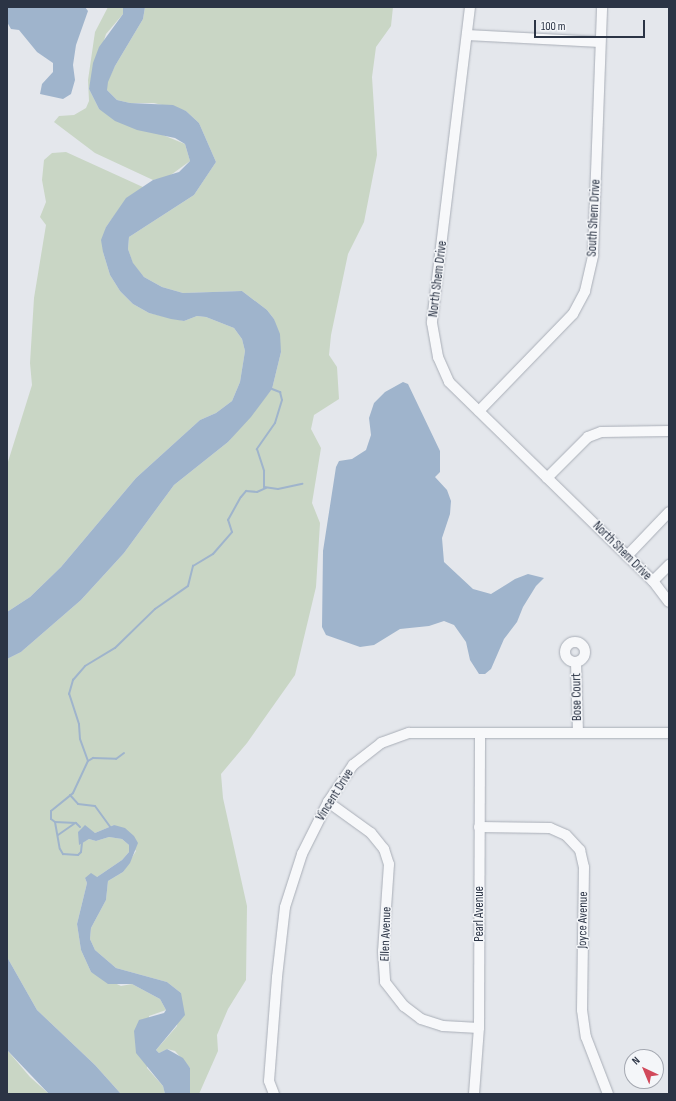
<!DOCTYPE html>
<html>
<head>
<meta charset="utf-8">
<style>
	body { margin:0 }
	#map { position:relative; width:676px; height:1101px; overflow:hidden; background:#e4e7ec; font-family:"Sofia Sans Condensed",sans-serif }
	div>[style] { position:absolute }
	.green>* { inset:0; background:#c9d6c5 }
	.water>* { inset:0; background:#9fb4cc }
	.stream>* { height:2px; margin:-1px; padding:0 1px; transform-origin:1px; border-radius:1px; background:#9fb4cc }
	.roads { filter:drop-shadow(0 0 1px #a9aeb7) drop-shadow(0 0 1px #a9aeb7) }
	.minor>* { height:10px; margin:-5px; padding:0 5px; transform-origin:5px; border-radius:5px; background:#f7f8fa }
	.minor>.ring { margin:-5px; padding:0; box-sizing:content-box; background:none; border:10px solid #f7f8fa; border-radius:50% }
	span { translate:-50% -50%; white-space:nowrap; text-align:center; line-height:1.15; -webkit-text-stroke:3px #f4f6f9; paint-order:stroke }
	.street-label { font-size:13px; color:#2b3445 }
	.frame { position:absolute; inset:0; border:8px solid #2b3445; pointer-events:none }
	.north { position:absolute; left:624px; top:1049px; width:40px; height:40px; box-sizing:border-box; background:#f4f6f9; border:1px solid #a4a8b1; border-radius:50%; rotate:316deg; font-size:11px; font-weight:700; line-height:16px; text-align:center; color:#2b3445 }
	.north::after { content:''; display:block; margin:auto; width:14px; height:18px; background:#d1495b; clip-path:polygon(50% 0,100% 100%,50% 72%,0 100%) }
	.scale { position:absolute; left:534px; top:20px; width:111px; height:18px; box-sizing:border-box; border:2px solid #2b3445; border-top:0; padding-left:5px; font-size:12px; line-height:14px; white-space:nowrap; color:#2b3445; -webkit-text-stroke:3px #f4f6f9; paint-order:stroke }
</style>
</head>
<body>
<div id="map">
	<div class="green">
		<i style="clip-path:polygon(108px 7px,123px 7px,123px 14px,106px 34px,89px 89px,99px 109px,185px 144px,190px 161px,168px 177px,153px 180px,95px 153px,54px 122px,59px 116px,74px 115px,86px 108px,89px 101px,88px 80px,95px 32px)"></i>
		<i style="clip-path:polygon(145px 7px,393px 7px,391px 26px,376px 47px,372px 77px,377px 155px,364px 222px,348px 254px,331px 335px,329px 355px,337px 367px,339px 399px,314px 415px,311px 429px,321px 448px,312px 503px,320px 523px,316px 587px,295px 675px,247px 743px,221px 774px,223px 798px,247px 906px,246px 980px,228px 1009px,217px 1035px,218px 1051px,199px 1094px,190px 1094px,190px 1068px,175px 1051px,167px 1049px,159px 1053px,156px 1050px,177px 1026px,181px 993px,167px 982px,116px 968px,95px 950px,90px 939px,91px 928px,106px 900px,108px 881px,123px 872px,136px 851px,114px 825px,95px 833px,90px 830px,79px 837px,79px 844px,89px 839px,96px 841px,109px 837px,122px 839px,129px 845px,129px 852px,122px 860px,97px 877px,85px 878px,87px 883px,77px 924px,81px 950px,91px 972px,121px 986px,132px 984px,160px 999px,166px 1010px,149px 1016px,147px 1068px,163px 1086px,165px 1094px,121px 1094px,95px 1065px,37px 1010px,7px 957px,7px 659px,21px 652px,81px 600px,124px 553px,174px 485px,228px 442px,272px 389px,281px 352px,274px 319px,267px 310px,242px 291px,183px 293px,162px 287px,144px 277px,133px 264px,128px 249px,129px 237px,194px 195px,216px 162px,199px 123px,186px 111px,154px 103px,130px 103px,117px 100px,107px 90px,107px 82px,115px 66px,143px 19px)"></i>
		<i style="clip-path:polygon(66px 152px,145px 188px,127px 198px,106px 227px,103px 252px,110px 275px,120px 291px,133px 304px,149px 313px,184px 321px,197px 316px,206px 317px,234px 328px,242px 339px,245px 351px,240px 382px,232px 401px,216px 413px,200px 420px,136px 478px,61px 567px,30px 597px,7px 612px,7px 465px,32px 385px,30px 363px,34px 298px,46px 225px,40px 217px,46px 202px,42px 180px,44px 160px,52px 153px)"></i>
		<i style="clip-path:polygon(7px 1050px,30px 1077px,49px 1094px,7px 1094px)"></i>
	</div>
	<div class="water">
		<i style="clip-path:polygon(7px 7px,85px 7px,88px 11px,76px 45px,73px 65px,75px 80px,71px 94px,63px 99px,40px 94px,42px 84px,53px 72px,53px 63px,37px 52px,19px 30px,11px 29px,7px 22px)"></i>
		<i style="clip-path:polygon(123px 7px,145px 7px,143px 19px,115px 66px,108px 82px,107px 90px,117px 100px,130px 103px,173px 105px,186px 111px,199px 123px,216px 162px,194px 195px,129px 237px,128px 249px,133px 263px,144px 277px,162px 287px,183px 293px,242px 291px,267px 310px,274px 319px,280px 334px,281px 352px,272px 389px,251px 417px,228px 442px,174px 485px,124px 553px,81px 600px,21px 652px,7px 659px,7px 612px,30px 597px,61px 567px,136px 478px,200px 420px,216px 413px,232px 401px,240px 382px,245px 351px,242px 339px,234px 328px,206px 317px,197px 316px,184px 321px,171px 319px,149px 313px,133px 304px,120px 291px,110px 275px,103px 252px,101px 240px,106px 227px,126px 198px,153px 180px,179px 172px,190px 161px,185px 144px,175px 138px,137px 130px,115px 121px,99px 109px,89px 89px,93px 63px,99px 47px,123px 14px)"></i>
		<i style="clip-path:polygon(403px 382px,408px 384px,440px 451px,440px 472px,435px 477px,447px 490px,451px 501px,450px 514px,442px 538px,444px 562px,473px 589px,491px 594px,515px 579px,528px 574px,544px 578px,536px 586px,523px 607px,517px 622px,504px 639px,491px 669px,485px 674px,479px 674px,470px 660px,466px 642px,454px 625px,444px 621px,429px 626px,400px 629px,374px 645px,360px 647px,326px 635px,322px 627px,323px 551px,336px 467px,339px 461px,352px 459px,366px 450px,371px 435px,369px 418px,374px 403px,385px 392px)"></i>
		<i style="clip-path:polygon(85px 825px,95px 833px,114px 825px,125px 828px,134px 836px,138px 843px,130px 863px,123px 872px,108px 881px,106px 900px,91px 928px,90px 939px,95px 950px,116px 968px,167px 982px,181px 993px,185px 1015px,156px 1050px,159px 1053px,167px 1049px,183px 1058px,190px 1068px,190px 1094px,165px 1094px,163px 1086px,136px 1053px,134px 1031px,139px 1020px,164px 1013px,166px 1010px,160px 999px,132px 984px,108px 984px,91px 972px,81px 950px,77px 924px,87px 883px,85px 878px,91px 873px,97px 877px,122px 860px,129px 852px,129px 845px,122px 839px,109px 837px,96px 841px,89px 839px,79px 845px,78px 832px)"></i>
		<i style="clip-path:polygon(7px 957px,37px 1010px,95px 1065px,121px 1094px,49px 1094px,7px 1050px)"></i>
	</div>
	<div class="stream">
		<i style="left:272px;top:389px;width:9px;rotate:21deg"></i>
		<i style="left:280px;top:392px;width:8px;rotate:76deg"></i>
		<i style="left:282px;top:400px;width:24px;rotate:107deg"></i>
		<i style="left:275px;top:423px;width:32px;rotate:125deg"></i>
		<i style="left:257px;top:449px;width:23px;rotate:72deg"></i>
		<i style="left:264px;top:471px;width:16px;rotate:90deg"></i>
		<i style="left:264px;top:487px;width:14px;rotate:8deg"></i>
		<i style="left:278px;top:489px;width:25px;rotate:-12deg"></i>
		<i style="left:88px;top:761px;width:6px;rotate:-31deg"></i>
		<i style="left:93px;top:758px;width:23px;rotate:2deg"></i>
		<i style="left:116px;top:759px;width:10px;rotate:-37deg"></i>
		<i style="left:70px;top:795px;width:12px;rotate:48deg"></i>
		<i style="left:78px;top:804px;width:17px;rotate:7deg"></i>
		<i style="left:95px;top:806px;width:26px;rotate:54deg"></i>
		<i style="left:55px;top:822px;width:27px;rotate:80deg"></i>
		<i style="left:60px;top:849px;width:6px;rotate:59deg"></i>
		<i style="left:63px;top:854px;width:15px;rotate:4deg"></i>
		<i style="left:78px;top:855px;width:4px;rotate:-45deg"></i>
		<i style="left:81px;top:852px;width:9px;rotate:-84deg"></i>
		<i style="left:80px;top:827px;width:6px;rotate:-135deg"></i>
		<i style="left:76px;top:823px;width:21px;rotate:-177deg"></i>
		<i style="left:55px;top:822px;width:5px;rotate:-143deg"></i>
		<i style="left:51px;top:819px;width:8px;rotate:-90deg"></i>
		<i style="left:51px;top:811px;width:28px;rotate:-39deg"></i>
		<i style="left:73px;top:793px;width:35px;rotate:-65deg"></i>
		<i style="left:88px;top:761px;width:23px;rotate:-110deg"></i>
		<i style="left:80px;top:739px;width:15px;rotate:-94deg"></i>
		<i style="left:79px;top:724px;width:32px;rotate:-108deg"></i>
		<i style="left:69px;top:694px;width:15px;rotate:-74deg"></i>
		<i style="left:73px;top:680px;width:18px;rotate:-49deg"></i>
		<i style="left:85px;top:666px;width:35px;rotate:-31deg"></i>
		<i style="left:115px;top:648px;width:56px;rotate:-44.3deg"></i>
		<i style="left:155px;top:609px;width:40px;rotate:-34.9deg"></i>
		<i style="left:188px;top:586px;width:21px;rotate:-76deg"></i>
		<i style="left:193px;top:566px;width:23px;rotate:-31deg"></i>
		<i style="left:213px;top:554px;width:29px;rotate:-49deg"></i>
		<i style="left:232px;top:532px;width:13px;rotate:-108deg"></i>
		<i style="left:228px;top:520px;width:26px;rotate:-61deg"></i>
		<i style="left:241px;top:497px;width:8px;rotate:-50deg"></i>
		<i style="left:246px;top:491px;width:11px;rotate:5deg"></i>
		<i style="left:257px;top:492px;width:10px;rotate:-24deg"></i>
		<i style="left:58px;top:835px;width:21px;rotate:-35deg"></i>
	</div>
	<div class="roads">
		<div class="minor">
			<i style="left:470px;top:7px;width:318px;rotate:96.9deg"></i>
			<i style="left:432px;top:323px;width:35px;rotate:80deg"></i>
			<i style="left:438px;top:357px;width:27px;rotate:66deg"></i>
			<i style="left:449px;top:382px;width:285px;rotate:44.3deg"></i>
			<i style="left:653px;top:581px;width:26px;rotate:53deg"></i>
			<i style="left:467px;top:35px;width:133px;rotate:3deg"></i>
			<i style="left:479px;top:411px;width:135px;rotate:-45.9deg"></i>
			<i style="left:573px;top:314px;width:26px;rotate:-62deg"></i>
			<i style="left:585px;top:291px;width:37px;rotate:-77deg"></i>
			<i style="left:593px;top:255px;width:248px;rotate:-87.9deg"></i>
			<i style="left:547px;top:478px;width:58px;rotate:-45deg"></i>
			<i style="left:588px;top:437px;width:14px;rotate:-21deg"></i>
			<i style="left:601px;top:432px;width:68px;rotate:-0.8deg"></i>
			<i style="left:627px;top:556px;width:61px;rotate:-46.3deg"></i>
			<i style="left:653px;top:581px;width:23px;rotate:-45deg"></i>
			<i class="ring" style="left:565px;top:642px;width:10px;height:10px"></i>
			<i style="left:576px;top:662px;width:70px;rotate:88.4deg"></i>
			<i style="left:328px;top:802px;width:53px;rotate:35.8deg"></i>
			<i style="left:371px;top:833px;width:21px;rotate:51deg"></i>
			<i style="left:384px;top:849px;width:16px;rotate:72deg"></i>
			<i style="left:389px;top:864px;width:87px;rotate:93.9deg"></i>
			<i style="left:383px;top:951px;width:31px;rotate:86deg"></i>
			<i style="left:385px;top:982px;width:31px;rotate:52deg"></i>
			<i style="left:404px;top:1006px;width:21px;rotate:37deg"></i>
			<i style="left:421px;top:1019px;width:23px;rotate:18deg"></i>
			<i style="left:443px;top:1026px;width:36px;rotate:3deg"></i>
			<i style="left:479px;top:827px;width:71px;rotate:0.8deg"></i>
			<i style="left:550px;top:828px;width:17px;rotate:24deg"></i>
			<i style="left:566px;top:835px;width:21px;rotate:47deg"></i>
			<i style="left:580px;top:850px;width:17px;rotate:77deg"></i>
			<i style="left:584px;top:867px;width:143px;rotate:90.8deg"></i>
			<i style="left:582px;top:1010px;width:27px;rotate:82deg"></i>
			<i style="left:586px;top:1037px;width:61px;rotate:68.9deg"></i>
			<i style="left:274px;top:1094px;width:14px;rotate:-111deg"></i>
			<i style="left:269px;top:1081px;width:104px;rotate:-85.6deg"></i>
			<i style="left:277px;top:977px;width:70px;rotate:-83.5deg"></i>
			<i style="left:285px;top:907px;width:56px;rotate:-72.2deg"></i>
			<i style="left:302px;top:854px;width:58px;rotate:-63.4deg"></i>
			<i style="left:328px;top:802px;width:45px;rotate:-56deg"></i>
			<i style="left:353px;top:765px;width:36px;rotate:-38deg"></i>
			<i style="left:381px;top:743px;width:30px;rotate:-20deg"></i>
			<i style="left:409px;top:733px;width:260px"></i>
			<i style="left:474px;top:1094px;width:66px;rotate:-85.7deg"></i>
			<i style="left:479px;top:1028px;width:294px;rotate:-89.8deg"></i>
		</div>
	</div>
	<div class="street-label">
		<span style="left:594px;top:218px;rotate:-87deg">South Shem Drive</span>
		<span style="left:438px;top:279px;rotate:-83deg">North Shem Drive</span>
		<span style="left:622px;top:551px;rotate:45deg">North Shem Drive</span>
		<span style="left:577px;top:697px;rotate:-91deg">Bose Court</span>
		<span style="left:335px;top:795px;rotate:-58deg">Vincent Drive</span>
		<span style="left:479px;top:914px;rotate:-90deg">Pearl Avenue</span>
		<span style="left:583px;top:920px;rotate:-89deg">Joyce Avenue</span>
		<span style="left:386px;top:934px;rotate:-88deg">Ellen Avenue</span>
	</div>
	<div class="frame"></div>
	<div class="north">N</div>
	<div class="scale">100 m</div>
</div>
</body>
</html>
